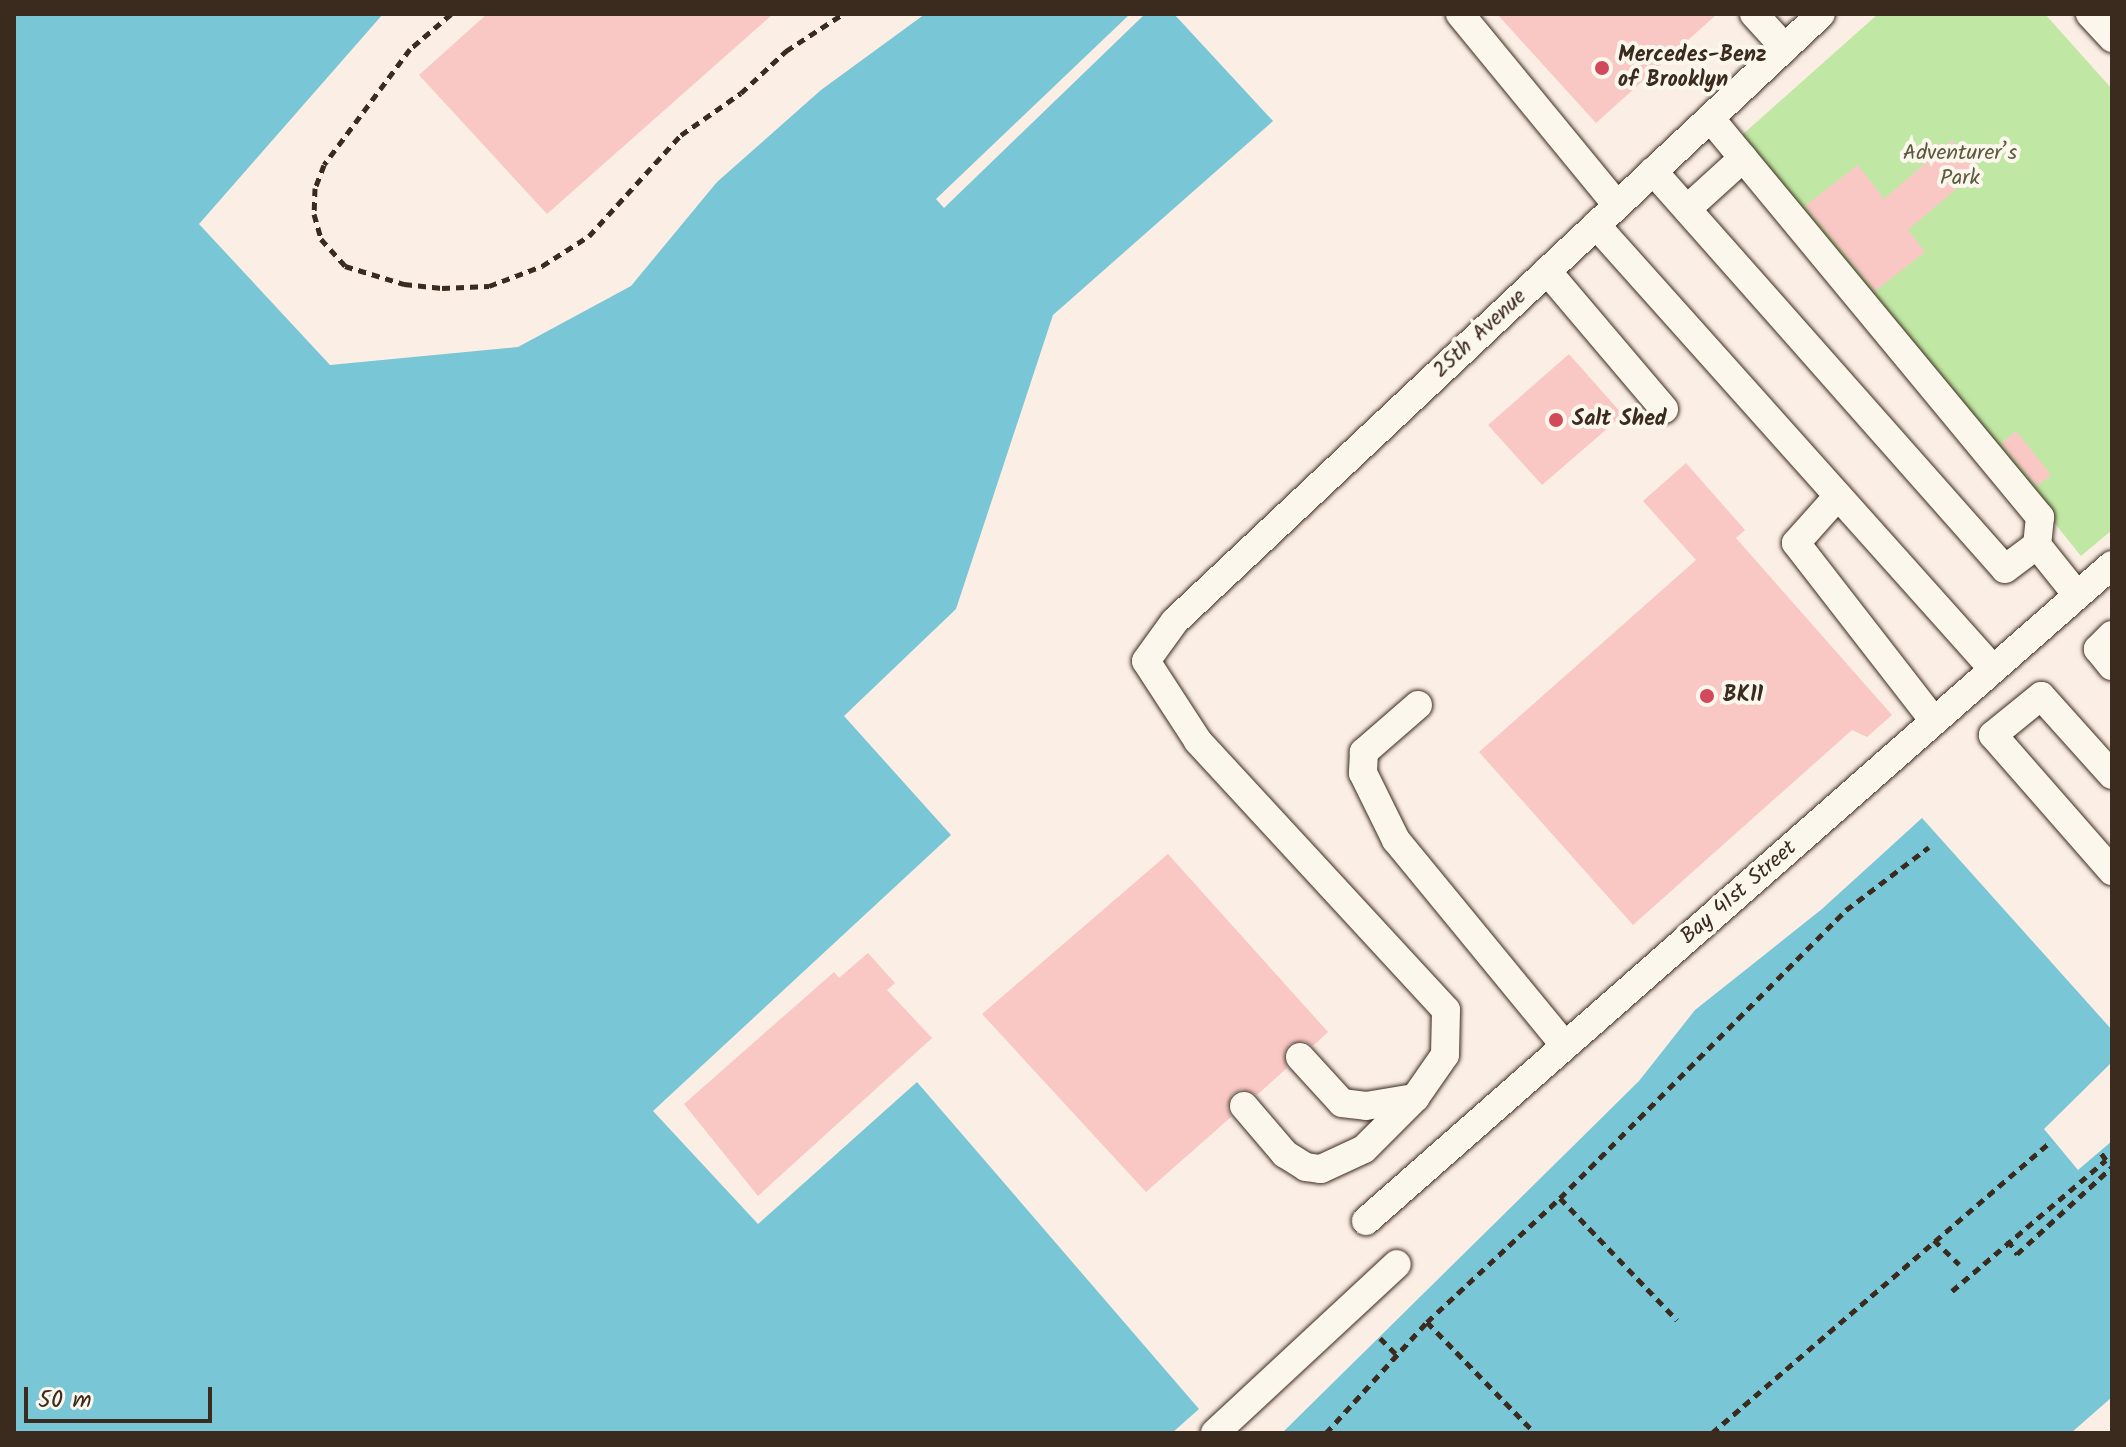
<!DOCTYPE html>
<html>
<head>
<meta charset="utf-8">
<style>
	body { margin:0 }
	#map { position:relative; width:2126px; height:1447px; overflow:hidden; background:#fbeee4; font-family:Kalam,sans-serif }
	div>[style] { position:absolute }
	.green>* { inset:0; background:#c0e8a4 }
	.water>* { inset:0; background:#79c6d7 }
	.pier>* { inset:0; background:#fbeee4 }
	.building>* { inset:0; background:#f9c8c5 }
	.path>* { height:5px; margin-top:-2.5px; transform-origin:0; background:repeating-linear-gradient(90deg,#3b2a1e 0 8px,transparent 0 14px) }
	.roads { filter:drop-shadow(0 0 2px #3b2a1e) drop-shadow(0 0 2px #3b2a1e) }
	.minor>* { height:28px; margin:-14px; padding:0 14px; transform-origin:14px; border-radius:14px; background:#fbf7ec }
	.dots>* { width:22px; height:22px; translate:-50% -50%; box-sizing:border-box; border:4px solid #fbf7ec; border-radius:50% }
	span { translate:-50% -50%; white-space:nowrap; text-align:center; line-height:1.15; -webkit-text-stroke:8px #fbf7ec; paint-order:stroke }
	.poi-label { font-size:22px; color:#3b2a1e; font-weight:700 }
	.left { translate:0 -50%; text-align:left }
	.park-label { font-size:22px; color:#5c5a40 }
	.street-label { font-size:22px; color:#3b2a1e }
	.frame { position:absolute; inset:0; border:16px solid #3b2a1e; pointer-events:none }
	.scale { position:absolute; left:24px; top:1387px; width:188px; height:36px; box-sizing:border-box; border:4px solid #3b2a1e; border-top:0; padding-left:10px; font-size:24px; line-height:28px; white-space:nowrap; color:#3b2a1e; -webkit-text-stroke:6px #fbf7ec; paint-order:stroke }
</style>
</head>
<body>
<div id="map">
	<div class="green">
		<i style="clip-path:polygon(1878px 14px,2045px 14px,2112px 89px,2112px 530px,2081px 556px,1742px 135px)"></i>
	</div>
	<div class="water">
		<i style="clip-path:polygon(14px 14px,383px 14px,199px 224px,330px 365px,518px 347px,631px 286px,717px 182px,821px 90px,925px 14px,1174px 14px,1273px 121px,1053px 315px,956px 609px,844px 716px,951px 835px,653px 1111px,758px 1224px,917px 1082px,1199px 1409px,1172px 1433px,14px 1433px)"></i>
		<i style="clip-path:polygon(1922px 818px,2112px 1030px,2112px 1062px,2044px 1129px,2078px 1170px,2112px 1141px,2112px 1397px,2071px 1433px,1282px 1433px,1639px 1081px,1695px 1010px,1822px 909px)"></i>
	</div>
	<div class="pier">
		<i style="clip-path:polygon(1130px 14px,1145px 14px,944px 208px,936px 199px)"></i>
	</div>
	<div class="building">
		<i style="clip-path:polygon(487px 14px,773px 14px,547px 214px,419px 75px)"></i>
		<i style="clip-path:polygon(1497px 14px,1717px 14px,1596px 123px)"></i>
		<i style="clip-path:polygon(1952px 140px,1978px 170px,1908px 230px,1925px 252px,1875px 291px,1805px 206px,1858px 165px,1884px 199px)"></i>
		<i style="clip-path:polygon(1569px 354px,1623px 415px,1542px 485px,1488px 425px)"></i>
		<i style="clip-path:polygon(2016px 431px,2051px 475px,2037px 486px,2001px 444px)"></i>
		<i style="clip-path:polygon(1686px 463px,1745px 530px,1736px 538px,1892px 715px,1867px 737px,1852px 730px,1633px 925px,1479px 752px,1696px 560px,1643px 501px)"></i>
		<i style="clip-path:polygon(1168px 854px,1328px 1032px,1313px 1046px,1304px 1041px,1289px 1044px,1284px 1053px,1287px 1068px,1257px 1095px,1242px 1089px,1232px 1094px,1227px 1108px,1231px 1117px,1146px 1192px,982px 1014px)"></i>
		<i style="clip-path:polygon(868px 953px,895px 983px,887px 990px,932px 1038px,758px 1196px,684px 1104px,834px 972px,839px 978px)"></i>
	</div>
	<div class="path">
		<i style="left:451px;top:14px;width:54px;rotate:139.5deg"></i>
		<i style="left:410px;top:49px;width:144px;rotate:126.6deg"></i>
		<i style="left:324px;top:165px;width:25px;rotate:111deg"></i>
		<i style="left:315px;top:188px;width:26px;rotate:92deg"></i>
		<i style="left:314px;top:214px;width:26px;rotate:74deg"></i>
		<i style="left:321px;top:239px;width:36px;rotate:48deg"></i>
		<i style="left:345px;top:266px;width:62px;rotate:17deg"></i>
		<i style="left:404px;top:284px;width:38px;rotate:6deg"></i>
		<i style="left:442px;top:288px;width:47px;rotate:-2.4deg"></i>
		<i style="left:489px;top:286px;width:57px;rotate:-20.7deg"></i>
		<i style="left:542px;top:266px;width:56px;rotate:-32.6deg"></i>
		<i style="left:589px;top:236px;width:137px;rotate:-47.7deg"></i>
		<i style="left:681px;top:135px;width:73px;rotate:-35deg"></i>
		<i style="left:741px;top:93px;width:62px;rotate:-43deg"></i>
		<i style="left:786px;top:51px;width:68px;rotate:-33deg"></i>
		<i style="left:1560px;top:1198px;width:169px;rotate:46.2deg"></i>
		<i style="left:1934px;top:1240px;width:35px;rotate:44deg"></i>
		<i style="left:2008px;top:1240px;width:17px;rotate:57deg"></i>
		<i style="left:2017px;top:1254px;width:129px;rotate:-42.5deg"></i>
		<i style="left:1952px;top:1291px;width:202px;rotate:-40.4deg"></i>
		<i style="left:2106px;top:1160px;width:11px;rotate:-124deg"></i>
		<i style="left:1427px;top:1322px;width:155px;rotate:45.8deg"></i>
		<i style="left:1380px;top:1338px;width:23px;rotate:45deg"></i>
		<i style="left:1326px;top:1433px;width:150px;rotate:-47.7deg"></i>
		<i style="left:1427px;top:1322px;width:182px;rotate:-43deg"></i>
		<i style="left:1560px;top:1198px;width:406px;rotate:-45.2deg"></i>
		<i style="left:1846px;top:910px;width:104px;rotate:-37.2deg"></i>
		<i style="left:1712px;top:1433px;width:448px;rotate:-40.7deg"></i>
	</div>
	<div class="roads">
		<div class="minor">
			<i style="left:1460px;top:14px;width:247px;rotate:50.6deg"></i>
			<i style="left:1754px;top:14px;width:46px;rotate:47.6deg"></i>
			<i style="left:2090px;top:14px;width:33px;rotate:47deg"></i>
			<i style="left:1710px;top:118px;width:518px;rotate:50.41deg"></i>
			<i style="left:2040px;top:517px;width:28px;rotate:96deg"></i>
			<i style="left:2037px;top:545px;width:64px;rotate:51.3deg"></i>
			<i style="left:1653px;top:171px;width:531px;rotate:48.51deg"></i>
			<i style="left:2005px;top:569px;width:40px;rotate:-37deg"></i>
			<i style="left:1687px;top:209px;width:76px;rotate:-42.3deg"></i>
			<i style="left:1596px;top:225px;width:596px;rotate:48.2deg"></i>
			<i style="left:1547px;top:271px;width:181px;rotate:49.7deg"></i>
			<i style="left:1838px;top:496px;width:63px;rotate:131.8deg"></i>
			<i style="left:1796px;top:543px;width:225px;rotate:52.2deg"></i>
			<i style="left:2112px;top:635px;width:20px;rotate:135deg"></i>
			<i style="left:2098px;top:649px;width:22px;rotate:51deg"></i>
			<i style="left:1418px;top:705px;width:72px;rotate:139deg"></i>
			<i style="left:1364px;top:752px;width:21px;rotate:93deg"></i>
			<i style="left:1363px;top:773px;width:75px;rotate:63.8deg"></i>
			<i style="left:1396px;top:840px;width:266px;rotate:50.6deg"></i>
			<i style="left:2112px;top:775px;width:106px;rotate:-131.9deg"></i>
			<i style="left:2041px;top:696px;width:62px;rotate:140.9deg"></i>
			<i style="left:1993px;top:735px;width:181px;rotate:48.8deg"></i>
			<i style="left:1300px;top:1057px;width:62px;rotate:47.6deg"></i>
			<i style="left:1342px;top:1103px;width:24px;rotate:7deg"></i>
			<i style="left:1366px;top:1106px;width:50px;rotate:-9.3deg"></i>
			<i style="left:1415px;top:1098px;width:52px;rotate:-55.1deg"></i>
			<i style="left:1445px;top:1055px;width:45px;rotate:-88.7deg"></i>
			<i style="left:1446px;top:1010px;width:366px;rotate:-132.7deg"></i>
			<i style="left:1198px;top:741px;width:95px;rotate:-123deg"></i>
			<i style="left:1146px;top:661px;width:49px;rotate:-54.1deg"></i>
			<i style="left:1175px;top:621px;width:886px;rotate:-43.22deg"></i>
			<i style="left:1244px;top:1106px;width:63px;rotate:49.5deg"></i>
			<i style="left:1285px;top:1154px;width:25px;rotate:32deg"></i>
			<i style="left:1306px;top:1167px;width:15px;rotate:8deg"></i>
			<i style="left:1321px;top:1169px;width:47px;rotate:-24.9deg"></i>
			<i style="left:1364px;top:1149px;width:72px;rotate:-45deg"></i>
			<i style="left:1366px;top:1221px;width:993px;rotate:-41.33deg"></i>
			<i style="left:1215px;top:1433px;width:248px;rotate:-42.9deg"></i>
		</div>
	</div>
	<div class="dots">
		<i style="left:1602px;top:68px;background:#d1495b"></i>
		<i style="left:1556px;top:420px;background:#d1495b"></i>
		<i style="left:1707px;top:696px;background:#d1495b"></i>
	</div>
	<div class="poi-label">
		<span class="left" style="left:1618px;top:68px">Mercedes-Benz<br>of Brooklyn</span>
		<span class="left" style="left:1572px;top:420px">Salt Shed</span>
		<span class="left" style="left:1723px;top:696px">BK11</span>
	</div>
	<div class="park-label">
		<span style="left:1960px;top:166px">Adventurer’s<br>Park</span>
	</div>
	<div class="street-label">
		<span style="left:1480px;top:334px;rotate:-43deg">25th Avenue</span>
		<span style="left:1739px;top:893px;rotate:-41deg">Bay 41st Street</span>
	</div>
	<div class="frame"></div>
	<div class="scale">50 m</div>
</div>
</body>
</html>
